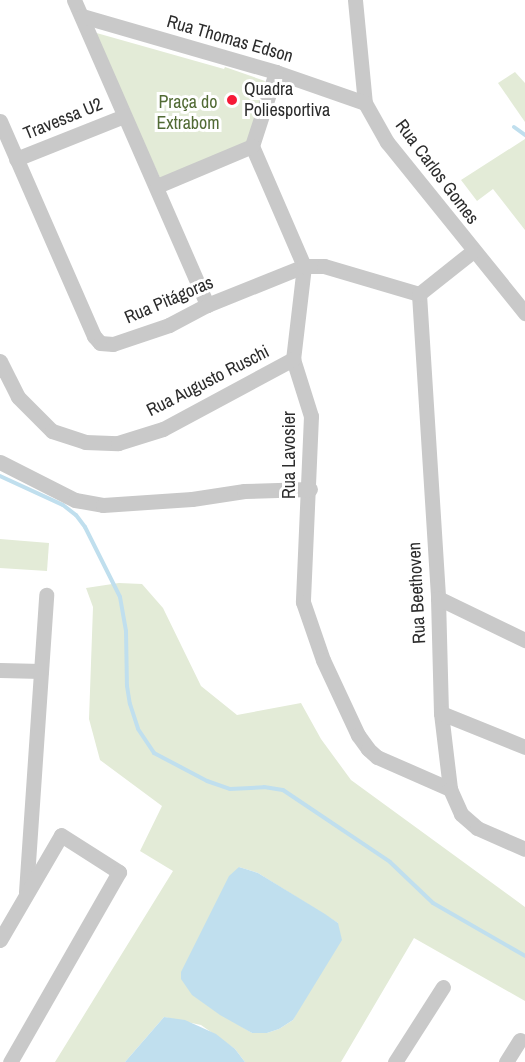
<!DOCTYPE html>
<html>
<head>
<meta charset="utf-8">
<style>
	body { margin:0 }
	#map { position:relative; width:525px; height:1062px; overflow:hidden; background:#fff; font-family:"Archivo Narrow",sans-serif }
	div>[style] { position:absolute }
	.green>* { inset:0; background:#e3ebd7 }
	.water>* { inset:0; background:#c0dfee }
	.stream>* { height:4px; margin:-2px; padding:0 2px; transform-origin:2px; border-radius:2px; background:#c0dfee }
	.street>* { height:15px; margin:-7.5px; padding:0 7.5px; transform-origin:7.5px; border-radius:7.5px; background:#c9c9c9 }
	.dots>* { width:16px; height:16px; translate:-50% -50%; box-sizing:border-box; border:3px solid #fff; border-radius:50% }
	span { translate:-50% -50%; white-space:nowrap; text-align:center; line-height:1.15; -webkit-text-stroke:6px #fff; paint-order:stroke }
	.street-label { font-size:18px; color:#2c2c2c }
	.poi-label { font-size:18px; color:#2c2c2c }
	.left { translate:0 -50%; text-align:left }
	.park-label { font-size:18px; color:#526b35 }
</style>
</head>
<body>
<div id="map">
	<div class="green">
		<i style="clip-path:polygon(93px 32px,224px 69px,225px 67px,265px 81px,247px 145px,161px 180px)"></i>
		<i style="clip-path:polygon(515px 72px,525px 83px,525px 122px,498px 83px)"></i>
		<i style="clip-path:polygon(525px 139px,525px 230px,493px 189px,477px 201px,461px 180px)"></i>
		<i style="clip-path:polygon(0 539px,49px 543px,47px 571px,0 568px)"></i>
		<i style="clip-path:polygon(evenodd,119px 583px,142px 584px,163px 608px,201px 686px,237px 715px,301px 703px,321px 739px,351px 780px,525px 907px,525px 1001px,414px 938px,341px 1062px,245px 1062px,235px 1049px,201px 1025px,164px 1017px,125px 1062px,55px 1062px,173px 871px,140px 851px,162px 806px,100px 760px,89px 719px,93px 607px,86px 588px,119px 583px,239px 867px,258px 873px,338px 923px,293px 1020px,279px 1029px,267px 1033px,252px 1033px,223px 1015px,239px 867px)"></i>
	</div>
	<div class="water">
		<i style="clip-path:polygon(239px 867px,258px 873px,325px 914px,338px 923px,342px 940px,293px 1020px,279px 1029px,267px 1033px,252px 1033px,220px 1015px,192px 995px,181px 979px,181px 972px,229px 876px)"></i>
		<i style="clip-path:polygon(164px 1017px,185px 1020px,216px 1034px,235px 1049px,245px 1062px,125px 1062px)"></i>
	</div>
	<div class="stream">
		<i style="left:514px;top:127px;width:14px;rotate:36deg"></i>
		<i style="left:0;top:476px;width:69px;rotate:24.7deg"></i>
		<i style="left:63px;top:505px;width:16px;rotate:38deg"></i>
		<i style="left:76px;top:515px;width:15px;rotate:53deg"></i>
		<i style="left:85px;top:527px;width:78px;rotate:63.4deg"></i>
		<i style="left:120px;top:597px;width:35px;rotate:80deg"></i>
		<i style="left:126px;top:631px;width:55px;rotate:89deg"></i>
		<i style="left:127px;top:686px;width:18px;rotate:81deg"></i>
		<i style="left:130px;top:704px;width:26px;rotate:72deg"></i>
		<i style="left:138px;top:729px;width:29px;rotate:56deg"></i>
		<i style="left:154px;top:753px;width:60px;rotate:27.8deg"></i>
		<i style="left:207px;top:781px;width:24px;rotate:19deg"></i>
		<i style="left:230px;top:789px;width:34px;rotate:-3deg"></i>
		<i style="left:264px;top:787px;width:19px;rotate:9deg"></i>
		<i style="left:283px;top:790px;width:129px;rotate:33.9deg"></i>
		<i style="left:390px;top:862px;width:59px;rotate:43.6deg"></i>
		<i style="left:433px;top:903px;width:106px;rotate:29.9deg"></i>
	</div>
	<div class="street">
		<i style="left:74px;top:0;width:333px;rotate:66.4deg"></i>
		<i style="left:355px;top:0;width:103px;rotate:84.5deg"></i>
		<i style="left:365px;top:103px;width:45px;rotate:60.6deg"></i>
		<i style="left:387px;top:142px;width:220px;rotate:51.1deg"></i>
		<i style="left:82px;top:16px;width:202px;rotate:16.1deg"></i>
		<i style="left:276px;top:72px;width:94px;rotate:19.2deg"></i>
		<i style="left:276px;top:72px;width:78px;rotate:108deg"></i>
		<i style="left:252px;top:146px;width:131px;rotate:66.6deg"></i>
		<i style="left:304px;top:266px;width:94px;rotate:96.7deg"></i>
		<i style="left:293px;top:359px;width:60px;rotate:72.5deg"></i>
		<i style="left:311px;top:416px;width:186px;rotate:92.5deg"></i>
		<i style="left:303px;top:602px;width:61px;rotate:71deg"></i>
		<i style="left:323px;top:660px;width:83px;rotate:65deg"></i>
		<i style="left:358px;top:735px;width:17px;rotate:54deg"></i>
		<i style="left:368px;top:749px;width:12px;rotate:42deg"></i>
		<i style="left:377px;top:757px;width:80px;rotate:23.7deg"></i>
		<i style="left:0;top:121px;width:235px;rotate:66.4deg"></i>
		<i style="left:94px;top:336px;width:9px;rotate:49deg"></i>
		<i style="left:100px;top:343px;width:13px;rotate:4deg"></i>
		<i style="left:113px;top:344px;width:59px;rotate:-18.7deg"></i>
		<i style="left:169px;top:325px;width:43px;rotate:-27.8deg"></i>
		<i style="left:207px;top:305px;width:105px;rotate:-21.9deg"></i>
		<i style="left:304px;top:266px;width:20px"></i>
		<i style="left:324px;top:266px;width:99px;rotate:16.4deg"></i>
		<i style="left:16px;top:159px;width:116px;rotate:-21.7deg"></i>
		<i style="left:157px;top:186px;width:103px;rotate:-22.8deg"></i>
		<i style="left:419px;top:294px;width:305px;rotate:86.4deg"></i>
		<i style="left:438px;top:598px;width:115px;rotate:88.5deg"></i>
		<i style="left:441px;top:713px;width:77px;rotate:83.2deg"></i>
		<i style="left:450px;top:789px;width:27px;rotate:66deg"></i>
		<i style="left:461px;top:814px;width:21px;rotate:41deg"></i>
		<i style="left:477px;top:828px;width:52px;rotate:23.6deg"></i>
		<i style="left:419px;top:294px;width:69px;rotate:-38.5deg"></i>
		<i style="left:0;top:361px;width:40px;rotate:63.4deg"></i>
		<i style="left:18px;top:397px;width:48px;rotate:45deg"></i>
		<i style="left:52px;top:431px;width:35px;rotate:18deg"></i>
		<i style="left:85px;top:442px;width:33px;rotate:2deg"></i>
		<i style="left:118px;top:443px;width:47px;rotate:-17.3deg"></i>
		<i style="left:163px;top:429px;width:148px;rotate:-28.3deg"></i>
		<i style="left:0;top:462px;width:84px;rotate:26.9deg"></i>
		<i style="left:75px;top:500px;width:28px;rotate:10deg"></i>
		<i style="left:103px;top:505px;width:89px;rotate:-3.9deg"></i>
		<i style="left:192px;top:499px;width:53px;rotate:-8.7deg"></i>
		<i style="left:244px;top:491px;width:66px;rotate:-1.7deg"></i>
		<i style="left:438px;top:598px;width:97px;rotate:25.8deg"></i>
		<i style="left:0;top:670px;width:41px;rotate:1.4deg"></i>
		<i style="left:441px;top:713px;width:91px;rotate:22deg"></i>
		<i style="left:26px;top:892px;width:298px;rotate:-86.1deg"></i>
		<i style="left:0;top:940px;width:121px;rotate:-59.8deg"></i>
		<i style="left:61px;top:835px;width:69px;rotate:32.5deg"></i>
		<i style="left:119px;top:872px;width:219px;rotate:119.8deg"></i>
		<i style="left:395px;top:1062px;width:89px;rotate:-57.4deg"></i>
		<i style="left:506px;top:1062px;width:26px;rotate:-58deg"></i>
	</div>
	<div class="dots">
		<i style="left:232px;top:100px;background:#f61a37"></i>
	</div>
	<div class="street-label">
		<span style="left:230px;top:39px;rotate:16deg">Rua Thomas Edson</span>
		<span style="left:63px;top:119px;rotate:-22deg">Travessa U2</span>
		<span style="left:437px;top:172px;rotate:53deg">Rua Carlos Gomes</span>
		<span style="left:169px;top:300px;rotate:-23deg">Rua Pitágoras</span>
		<span style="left:208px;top:381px;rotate:-27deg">Rua Augusto Ruschi</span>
		<span style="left:289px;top:455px;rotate:-90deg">Rua Lavosier</span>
		<span style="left:417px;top:593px;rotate:-93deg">Rua Beethoven</span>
	</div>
	<div class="poi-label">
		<span class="left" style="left:244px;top:100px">Quadra<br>Poliesportiva</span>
	</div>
	<div class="park-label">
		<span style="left:188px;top:113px">Praça do<br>Extrabom</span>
	</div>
</div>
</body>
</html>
